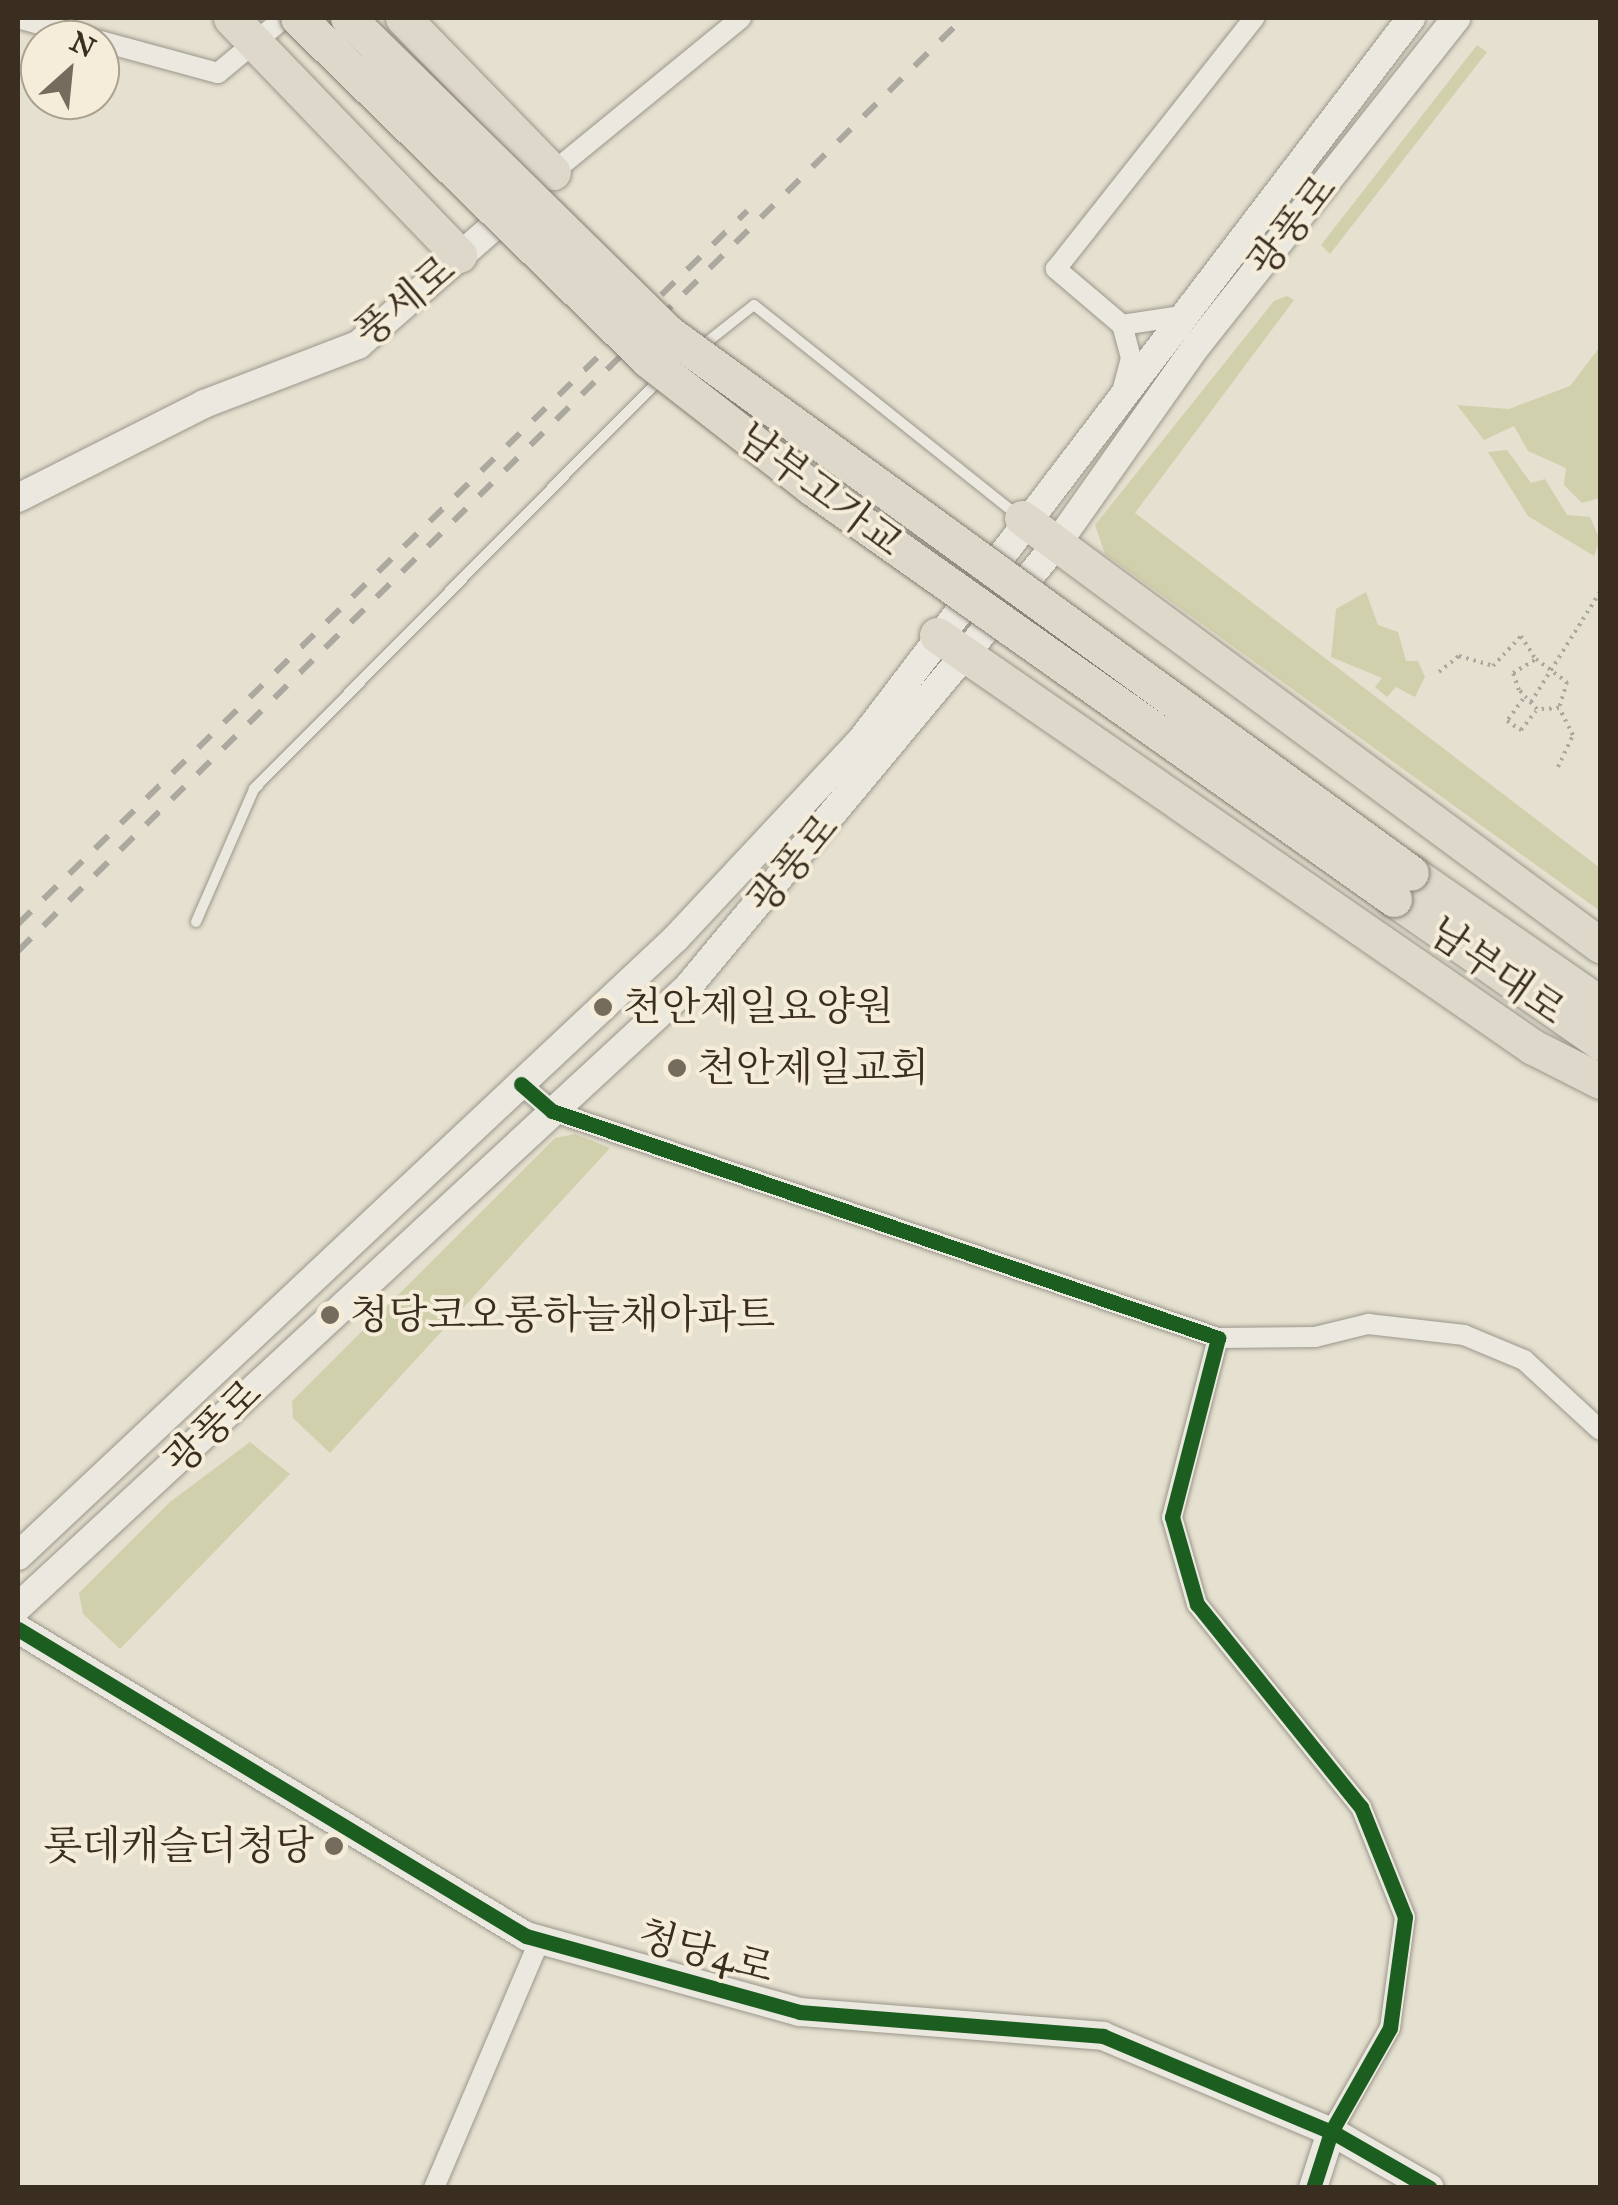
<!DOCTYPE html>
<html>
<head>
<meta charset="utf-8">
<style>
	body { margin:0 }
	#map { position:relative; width:1618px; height:2205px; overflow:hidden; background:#e5e0cf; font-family:"IM FELL Great Primer","Noto Serif KR",serif }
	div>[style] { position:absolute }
	.green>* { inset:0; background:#d1d0ac }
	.path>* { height:4px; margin-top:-2px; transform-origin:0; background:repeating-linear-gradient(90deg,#aba8a0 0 2.5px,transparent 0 7.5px) }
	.roads { filter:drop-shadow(0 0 2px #9a968b) drop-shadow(0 0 2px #9a968b) }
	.lane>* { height:10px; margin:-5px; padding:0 5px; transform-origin:5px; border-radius:5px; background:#ebe8df }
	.street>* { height:20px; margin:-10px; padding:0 10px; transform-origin:10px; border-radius:10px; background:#ebe8df }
	.secondary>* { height:28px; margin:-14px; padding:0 14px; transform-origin:14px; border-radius:14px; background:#ebe8df }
	.highway>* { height:35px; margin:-17.5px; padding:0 17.5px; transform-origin:17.5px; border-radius:17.5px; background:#ded8ca }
	.rail>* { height:6px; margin-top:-3px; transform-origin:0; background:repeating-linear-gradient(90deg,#aba8a0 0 18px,transparent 0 36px) }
	.bridges { filter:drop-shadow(0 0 2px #837e73) drop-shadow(0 0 2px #837e73) }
	.highway-bridge>* { height:35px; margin:-17.5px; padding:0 17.5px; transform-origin:17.5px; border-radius:17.5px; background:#ded8ca }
	.cycleway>* { height:15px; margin:-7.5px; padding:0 7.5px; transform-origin:7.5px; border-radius:7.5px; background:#1b5e20 }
	.dots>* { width:28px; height:28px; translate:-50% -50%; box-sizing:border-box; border:5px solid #f5edd9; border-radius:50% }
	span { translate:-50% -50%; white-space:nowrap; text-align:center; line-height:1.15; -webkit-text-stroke:8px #f5edd9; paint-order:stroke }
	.street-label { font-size:40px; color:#3a2e20 }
	.poi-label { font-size:40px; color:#3a2e20 }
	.left { translate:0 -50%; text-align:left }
	.right { translate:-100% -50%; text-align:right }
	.frame { position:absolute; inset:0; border:20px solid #3a2e20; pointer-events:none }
	.north { position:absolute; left:20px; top:20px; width:100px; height:100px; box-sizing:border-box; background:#f5edd9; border:2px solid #aaa18f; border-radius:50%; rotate:27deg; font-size:28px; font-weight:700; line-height:40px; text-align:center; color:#3a2e20 }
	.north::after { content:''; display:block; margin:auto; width:35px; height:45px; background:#766c5d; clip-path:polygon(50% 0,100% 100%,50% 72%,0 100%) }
</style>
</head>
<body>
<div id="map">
	<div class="green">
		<i style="clip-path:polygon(1477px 45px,1487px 52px,1330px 254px,1321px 245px)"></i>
		<i style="clip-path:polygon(1287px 296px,1294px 300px,1135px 513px,1600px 868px,1600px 911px,1105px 554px,1095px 525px,1274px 301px)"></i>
		<i style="clip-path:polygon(1599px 348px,1600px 498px,1582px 503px,1564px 485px,1566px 468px,1528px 451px,1514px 426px,1484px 440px,1457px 405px,1509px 409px,1570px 386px)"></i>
		<i style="clip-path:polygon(1507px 450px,1531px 483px,1545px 479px,1567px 515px,1590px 517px,1600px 540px,1594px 556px,1528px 516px,1488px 452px)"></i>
		<i style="clip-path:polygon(1366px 592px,1378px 625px,1398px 632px,1406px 661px,1418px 661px,1425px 677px,1415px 697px,1396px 687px,1387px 697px,1375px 687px,1382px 678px,1331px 657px,1336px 609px)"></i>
		<i style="clip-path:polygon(575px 1134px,610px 1148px,330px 1453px,293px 1418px,292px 1401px,555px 1138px)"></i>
		<i style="clip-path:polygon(250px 1442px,290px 1474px,120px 1649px,83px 1614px,79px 1593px,170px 1502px)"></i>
	</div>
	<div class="path">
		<i style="left:1536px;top:659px;width:39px;rotate:37deg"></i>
		<i style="left:1567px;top:682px;width:27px;rotate:107deg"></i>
		<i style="left:1559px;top:708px;width:22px;rotate:177deg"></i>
		<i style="left:1537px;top:709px;width:26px;rotate:-133deg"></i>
		<i style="left:1519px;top:690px;width:18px;rotate:-109deg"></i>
		<i style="left:1513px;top:673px;width:27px;rotate:-31deg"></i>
		<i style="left:1439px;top:672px;width:26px;rotate:-39deg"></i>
		<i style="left:1459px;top:656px;width:35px;rotate:16deg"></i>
		<i style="left:1493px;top:666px;width:41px;rotate:-47deg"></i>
		<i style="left:1521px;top:636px;width:26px;rotate:58deg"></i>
		<i style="left:1523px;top:699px;width:27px;rotate:126deg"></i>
		<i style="left:1507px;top:721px;width:17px;rotate:33deg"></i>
		<i style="left:1521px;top:730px;width:24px;rotate:-52deg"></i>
		<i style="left:1531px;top:702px;width:130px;rotate:-57.9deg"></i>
		<i style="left:1558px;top:767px;width:35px;rotate:-65deg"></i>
		<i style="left:1573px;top:735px;width:30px;rotate:-117deg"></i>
	</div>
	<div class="roads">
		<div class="lane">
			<i style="left:702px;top:346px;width:66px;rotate:-38.3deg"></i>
			<i style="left:754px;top:305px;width:337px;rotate:38.6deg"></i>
			<i style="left:196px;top:922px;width:145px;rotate:-66.4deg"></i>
			<i style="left:254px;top:789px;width:578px;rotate:-45.28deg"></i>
		</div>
		<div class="street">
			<i style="left:18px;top:18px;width:82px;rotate:15.6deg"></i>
			<i style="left:100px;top:41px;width:122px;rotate:15.2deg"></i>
			<i style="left:218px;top:73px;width:86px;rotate:-39.8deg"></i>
			<i style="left:553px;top:172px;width:243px;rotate:-39.3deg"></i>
			<i style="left:1122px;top:325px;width:60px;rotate:-8.7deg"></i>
			<i style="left:1123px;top:388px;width:31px;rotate:-75deg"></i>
			<i style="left:1131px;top:358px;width:34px;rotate:-105deg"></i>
			<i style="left:1122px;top:325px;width:87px;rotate:-139.7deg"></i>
			<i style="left:1056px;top:269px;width:320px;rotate:-51.7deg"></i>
			<i style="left:521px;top:1084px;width:41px;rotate:41.1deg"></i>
			<i style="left:552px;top:1111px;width:704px;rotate:18.82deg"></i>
			<i style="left:1218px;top:1338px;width:185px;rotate:104.4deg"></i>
			<i style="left:1172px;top:1517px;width:91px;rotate:74deg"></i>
			<i style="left:1197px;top:1604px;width:261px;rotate:51.1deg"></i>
			<i style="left:1361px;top:1807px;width:118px;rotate:68.2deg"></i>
			<i style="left:1405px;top:1917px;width:112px;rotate:97.7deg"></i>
			<i style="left:1390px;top:2028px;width:120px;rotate:119.6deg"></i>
			<i style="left:1218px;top:1338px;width:97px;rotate:-0.6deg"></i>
			<i style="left:1315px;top:1337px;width:55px;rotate:-13.8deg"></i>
			<i style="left:1368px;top:1324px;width:97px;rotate:6.5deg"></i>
			<i style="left:1464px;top:1335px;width:65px;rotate:22.6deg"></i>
			<i style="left:1524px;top:1360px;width:103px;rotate:42.6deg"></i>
			<i style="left:434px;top:2188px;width:270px;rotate:-66.9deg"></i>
		</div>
		<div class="secondary">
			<i style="left:18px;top:498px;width:208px;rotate:-26.8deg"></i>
			<i style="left:204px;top:404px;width:165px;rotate:-21deg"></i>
			<i style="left:358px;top:345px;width:208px;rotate:-41.1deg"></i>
			<i style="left:18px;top:1556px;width:903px;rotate:-43.2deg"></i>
			<i style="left:676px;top:938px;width:274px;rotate:-46.9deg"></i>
			<i style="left:863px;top:738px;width:905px;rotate:-52.72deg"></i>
			<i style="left:18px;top:1607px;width:911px;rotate:-42.78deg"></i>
			<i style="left:687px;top:988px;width:577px;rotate:-50.21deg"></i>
			<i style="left:1056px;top:545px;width:246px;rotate:-54.8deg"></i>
			<i style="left:1198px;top:344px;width:416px;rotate:-51.6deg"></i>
			<i style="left:18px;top:1629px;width:594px;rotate:31.15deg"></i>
			<i style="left:526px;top:1936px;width:284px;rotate:15.5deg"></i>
			<i style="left:800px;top:2012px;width:304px;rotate:4.5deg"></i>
			<i style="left:1103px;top:2036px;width:253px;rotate:22.8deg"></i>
			<i style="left:1336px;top:2134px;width:108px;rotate:29.9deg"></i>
			<i style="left:1313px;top:2188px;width:59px;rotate:-72.2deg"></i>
		</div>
		<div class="highway">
			<i style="left:231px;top:18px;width:329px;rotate:46.1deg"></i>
			<i style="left:403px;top:18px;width:215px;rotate:45.8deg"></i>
			<i style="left:1022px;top:518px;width:719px;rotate:36.46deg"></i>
			<i style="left:937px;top:635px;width:725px;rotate:34.66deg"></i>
			<i style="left:1533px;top:1047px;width:75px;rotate:26.9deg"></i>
			<i style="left:1411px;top:873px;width:230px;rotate:34.7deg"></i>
			<i style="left:1394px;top:899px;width:251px;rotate:34.8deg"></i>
		</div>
	</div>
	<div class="rail">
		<i style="left:18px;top:924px;width:1020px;rotate:-44.36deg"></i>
		<i style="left:18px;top:951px;width:1328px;rotate:-44.63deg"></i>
	</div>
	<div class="bridges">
		<div class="highway-bridge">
			<i style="left:298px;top:18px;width:489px;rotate:44.3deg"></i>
			<i style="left:648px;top:360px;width:207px;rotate:37.9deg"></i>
			<i style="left:811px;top:487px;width:714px;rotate:35.25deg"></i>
			<i style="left:348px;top:18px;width:451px;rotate:44.5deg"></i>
			<i style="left:670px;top:334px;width:916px;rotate:36.03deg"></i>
		</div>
	</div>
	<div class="cycleway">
		<i style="left:521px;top:1084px;width:41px;rotate:41.1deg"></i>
		<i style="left:552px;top:1111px;width:704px;rotate:18.82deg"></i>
		<i style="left:1218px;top:1338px;width:185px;rotate:104.4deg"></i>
		<i style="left:1172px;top:1517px;width:91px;rotate:74deg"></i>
		<i style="left:1197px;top:1604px;width:261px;rotate:51.1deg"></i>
		<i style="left:1361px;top:1807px;width:118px;rotate:68.2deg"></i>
		<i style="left:1405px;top:1917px;width:112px;rotate:97.7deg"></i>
		<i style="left:1390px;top:2028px;width:120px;rotate:119.6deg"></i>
		<i style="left:1331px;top:2132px;width:59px;rotate:107.8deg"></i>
		<i style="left:18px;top:1629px;width:594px;rotate:31.15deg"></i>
		<i style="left:526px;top:1936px;width:284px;rotate:15.5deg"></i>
		<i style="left:800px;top:2012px;width:304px;rotate:4.5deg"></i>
		<i style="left:1103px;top:2036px;width:253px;rotate:22.8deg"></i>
		<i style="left:1336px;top:2134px;width:108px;rotate:29.9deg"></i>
	</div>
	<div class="dots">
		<i style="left:603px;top:1007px;background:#766c5d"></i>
		<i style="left:677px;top:1068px;background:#766c5d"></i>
		<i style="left:330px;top:1315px;background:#766c5d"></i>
		<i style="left:334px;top:1846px;background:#766c5d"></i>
	</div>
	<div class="street-label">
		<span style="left:1292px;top:226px;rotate:-52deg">광풍로</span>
		<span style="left:405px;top:301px;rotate:-40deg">풍세로</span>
		<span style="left:820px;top:490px;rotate:37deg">남부고가교</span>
		<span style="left:793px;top:864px;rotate:-50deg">광풍로</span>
		<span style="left:1497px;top:971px;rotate:35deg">남부대로</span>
		<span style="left:213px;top:1427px;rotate:-44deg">광풍로</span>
		<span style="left:706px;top:1952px;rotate:15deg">청당4로</span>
	</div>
	<div class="poi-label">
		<span class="left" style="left:623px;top:1007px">천안제일요양원</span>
		<span class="left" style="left:697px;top:1068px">천안제일교회</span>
		<span class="left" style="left:350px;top:1315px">청당코오롱하늘채아파트</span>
		<span class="right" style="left:314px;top:1846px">롯데캐슬더청당</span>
	</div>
	<div class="frame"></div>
	<div class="north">N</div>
</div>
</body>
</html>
